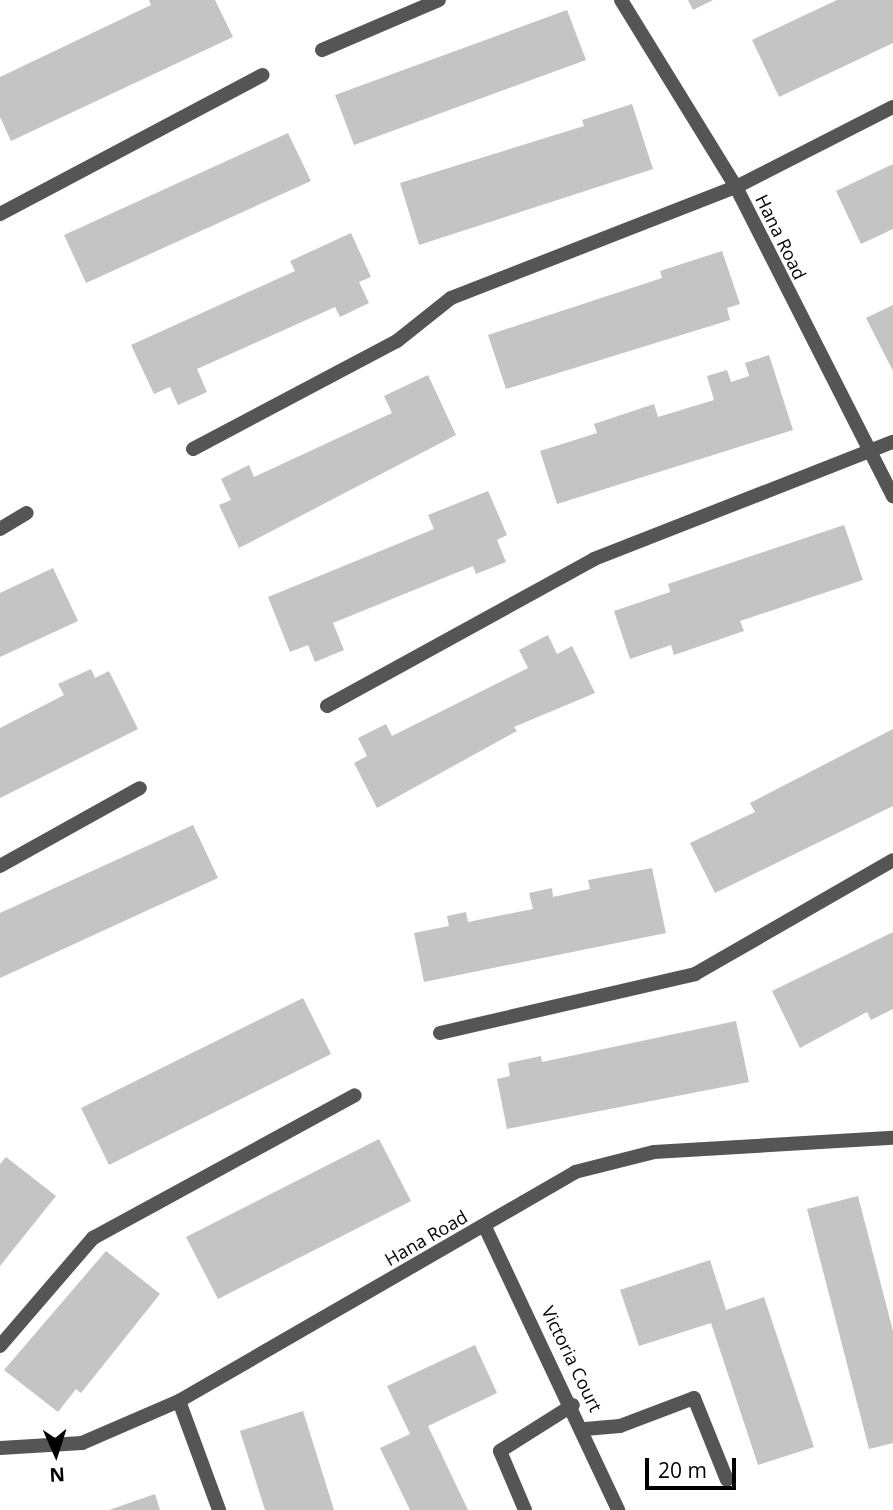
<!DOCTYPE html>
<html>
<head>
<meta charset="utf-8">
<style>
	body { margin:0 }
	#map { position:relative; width:893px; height:1510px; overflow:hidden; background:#fff; font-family:"Open Sans",sans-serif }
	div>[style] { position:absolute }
	.building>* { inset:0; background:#c4c4c4 }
	.lane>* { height:14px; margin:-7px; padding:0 7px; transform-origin:7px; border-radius:7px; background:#555 }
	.street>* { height:14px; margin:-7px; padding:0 7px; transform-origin:7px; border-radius:7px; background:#555 }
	span { translate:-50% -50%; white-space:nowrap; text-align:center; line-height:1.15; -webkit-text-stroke:5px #fff; paint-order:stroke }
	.street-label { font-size:18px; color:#000 }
	.north { position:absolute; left:21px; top:1419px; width:70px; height:70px; -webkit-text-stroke:5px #fff; paint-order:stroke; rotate:177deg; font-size:19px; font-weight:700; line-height:28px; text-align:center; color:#000 }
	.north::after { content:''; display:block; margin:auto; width:24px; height:32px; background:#000; clip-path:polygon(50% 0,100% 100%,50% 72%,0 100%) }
	.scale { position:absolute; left:645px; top:1458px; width:91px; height:32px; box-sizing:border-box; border:4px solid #000; border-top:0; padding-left:9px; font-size:21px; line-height:24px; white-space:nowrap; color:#000; -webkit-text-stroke:5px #fff; paint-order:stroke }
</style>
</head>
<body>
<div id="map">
	<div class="building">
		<i style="clip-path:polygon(149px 0,215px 0,233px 37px,11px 141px,0 117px,0 77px,151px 5px)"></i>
		<i style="clip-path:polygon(688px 0,713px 0,693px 10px)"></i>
		<i style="clip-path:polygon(837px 0,893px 0,893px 43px,779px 97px,752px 40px)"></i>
		<i style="clip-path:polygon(567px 10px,586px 60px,354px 145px,335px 95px)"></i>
		<i style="clip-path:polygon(632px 104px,653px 169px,419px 245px,400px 183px,584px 126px,582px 120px)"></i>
		<i style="clip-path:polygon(288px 133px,311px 181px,86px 283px,64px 235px)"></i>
		<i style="clip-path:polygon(893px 164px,893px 229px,861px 244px,836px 191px)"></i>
		<i style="clip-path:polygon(351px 233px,371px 277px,359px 282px,369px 303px,340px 317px,335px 307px,197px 369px,207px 392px,178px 405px,170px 387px,154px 394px,131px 345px,295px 271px,290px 261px)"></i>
		<i style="clip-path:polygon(722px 251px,740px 304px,727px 308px,730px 320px,506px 389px,488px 335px,662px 278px,660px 271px)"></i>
		<i style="clip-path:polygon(893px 305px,893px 371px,866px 318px)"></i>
		<i style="clip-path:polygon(769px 355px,793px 430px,557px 504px,540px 451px,597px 433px,594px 424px,654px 404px,658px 417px,714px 400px,707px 376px,727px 370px,731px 382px,749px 376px,745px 363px)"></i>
		<i style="clip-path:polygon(428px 375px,456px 435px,239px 548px,219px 505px,231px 500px,221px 479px,249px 465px,254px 477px,392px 413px,384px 396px)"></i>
		<i style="clip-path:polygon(488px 491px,507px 535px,497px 540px,506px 562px,476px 574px,473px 566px,333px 623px,344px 650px,315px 662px,308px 645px,290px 652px,268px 597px,434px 529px,428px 515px)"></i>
		<i style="clip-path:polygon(844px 525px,863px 580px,740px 621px,744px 631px,674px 655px,671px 645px,630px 659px,614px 611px,670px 592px,668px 584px)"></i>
		<i style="clip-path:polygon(53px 568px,78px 621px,0 657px,0 593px)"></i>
		<i style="clip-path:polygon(548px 635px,557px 654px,572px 646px,595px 693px,514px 727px,517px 731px,377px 808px,354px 763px,367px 756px,358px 738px,386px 724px,392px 736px,528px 668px,519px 650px)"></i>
		<i style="clip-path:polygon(91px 669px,95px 678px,109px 671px,138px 729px,0 798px,0 728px,64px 695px,58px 684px)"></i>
		<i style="clip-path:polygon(893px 729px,893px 806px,715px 893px,690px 843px,755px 812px,750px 803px)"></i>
		<i style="clip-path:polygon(193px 825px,218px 878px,0 978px,0 913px)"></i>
		<i style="clip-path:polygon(652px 868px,666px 933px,424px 982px,414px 933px,449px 926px,447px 916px,466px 912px,468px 922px,533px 909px,529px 893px,552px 888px,553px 897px,590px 889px,588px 880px)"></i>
		<i style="clip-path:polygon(893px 932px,893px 1009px,871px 1020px,867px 1012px,800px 1048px,772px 991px)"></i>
		<i style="clip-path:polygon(303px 998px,331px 1054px,109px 1165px,81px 1108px)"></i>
		<i style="clip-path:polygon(736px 1021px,749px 1082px,507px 1129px,497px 1079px,510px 1076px,508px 1063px,541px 1056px,542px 1062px)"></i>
		<i style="clip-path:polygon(379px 1139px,411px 1201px,218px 1299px,186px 1237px)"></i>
		<i style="clip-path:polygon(6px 1157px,56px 1196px,0 1266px,0 1164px)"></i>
		<i style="clip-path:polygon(858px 1196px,893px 1331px,893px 1443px,869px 1449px,807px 1209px)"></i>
		<i style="clip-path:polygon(106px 1251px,160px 1294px,81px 1393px,76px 1389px,58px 1412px,4px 1370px)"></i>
		<i style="clip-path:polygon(710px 1260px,726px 1310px,764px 1297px,814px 1447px,758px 1465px,711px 1323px,639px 1346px,620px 1290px)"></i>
		<i style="clip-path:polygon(475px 1345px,497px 1393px,428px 1426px,468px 1510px,410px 1510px,380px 1448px,410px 1434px,387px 1386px)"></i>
		<i style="clip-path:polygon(303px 1411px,334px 1510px,265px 1510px,240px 1431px)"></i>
		<i style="clip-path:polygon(155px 1494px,160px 1510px,109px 1510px)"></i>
	</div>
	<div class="lane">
		<i style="left:322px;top:50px;width:127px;rotate:-23.1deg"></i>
		<i style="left:0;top:214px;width:297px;rotate:-27.9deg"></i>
		<i style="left:193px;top:449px;width:231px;rotate:-27.9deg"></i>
		<i style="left:397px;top:341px;width:69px;rotate:-38.5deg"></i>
		<i style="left:451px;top:298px;width:306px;rotate:-21.3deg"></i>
		<i style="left:736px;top:187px;width:176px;rotate:-27deg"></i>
		<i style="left:0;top:529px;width:31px;rotate:-31deg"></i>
		<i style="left:327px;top:706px;width:305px;rotate:-28.8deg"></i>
		<i style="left:594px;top:559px;width:321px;rotate:-21.4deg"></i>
		<i style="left:0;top:866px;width:160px;rotate:-29.1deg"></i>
		<i style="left:440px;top:1033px;width:262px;rotate:-13deg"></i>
		<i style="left:695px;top:974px;width:228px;rotate:-29.9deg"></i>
		<i style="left:0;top:1346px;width:143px;rotate:-49.3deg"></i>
		<i style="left:93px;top:1238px;width:298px;rotate:-28.6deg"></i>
		<i style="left:179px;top:1401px;width:116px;rotate:69.8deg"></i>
		<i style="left:585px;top:1429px;width:35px;rotate:-5deg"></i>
		<i style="left:620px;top:1426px;width:79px;rotate:-20.7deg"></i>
		<i style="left:694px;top:1398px;width:88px;rotate:68.1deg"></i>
		<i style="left:525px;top:1510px;width:64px;rotate:-113deg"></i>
		<i style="left:500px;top:1451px;width:86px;rotate:-32.2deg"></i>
	</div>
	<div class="street">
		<i style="left:621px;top:0;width:220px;rotate:58.4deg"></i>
		<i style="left:736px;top:187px;width:347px;rotate:63.1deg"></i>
		<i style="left:485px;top:1227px;width:313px;rotate:64.8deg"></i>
		<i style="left:0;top:1448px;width:82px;rotate:-3.5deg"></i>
		<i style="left:82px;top:1443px;width:106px;rotate:-23.4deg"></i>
		<i style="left:179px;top:1401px;width:457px;rotate:-30deg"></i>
		<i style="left:575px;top:1172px;width:81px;rotate:-14.2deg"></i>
		<i style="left:654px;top:1152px;width:239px;rotate:-3.4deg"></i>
	</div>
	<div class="street-label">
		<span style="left:781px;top:237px;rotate:64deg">Hana Road</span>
		<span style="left:426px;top:1238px;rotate:-30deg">Hana Road</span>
		<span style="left:572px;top:1359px;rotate:64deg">Victoria Court</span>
	</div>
	<div class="north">N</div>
	<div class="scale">20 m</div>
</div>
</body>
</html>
